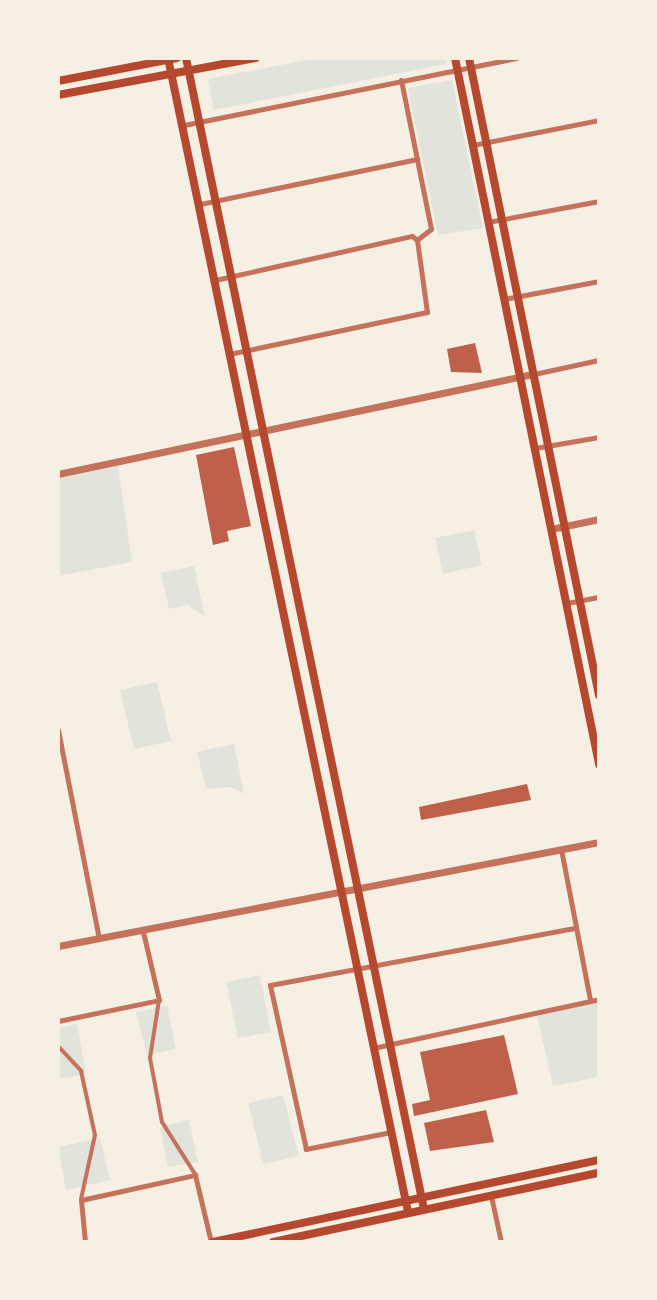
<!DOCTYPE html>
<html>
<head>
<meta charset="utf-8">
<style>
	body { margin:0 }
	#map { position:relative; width:657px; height:1300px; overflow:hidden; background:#f6efe4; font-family:"Work Sans",sans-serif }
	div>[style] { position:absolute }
	.green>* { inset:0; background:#e2e4dc }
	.building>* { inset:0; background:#bf614a }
	.pedestrian>* { height:4px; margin:-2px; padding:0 2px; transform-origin:2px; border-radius:2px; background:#c5725c }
	.minor>* { height:5px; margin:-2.5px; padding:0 2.5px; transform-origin:2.5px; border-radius:2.5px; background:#c5725c }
	.tertiary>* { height:7px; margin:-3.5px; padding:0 3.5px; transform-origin:3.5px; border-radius:3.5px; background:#c5725c }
	.secondary>* { height:8px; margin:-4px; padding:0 4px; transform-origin:4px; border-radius:4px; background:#b5482f }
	span { translate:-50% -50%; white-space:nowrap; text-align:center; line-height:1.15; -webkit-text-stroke:7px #f6efe4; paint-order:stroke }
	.frame { position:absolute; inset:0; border:60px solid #f6efe4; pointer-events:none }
</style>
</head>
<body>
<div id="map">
	<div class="green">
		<i style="clip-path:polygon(317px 58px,445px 58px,446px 64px,214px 110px,208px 79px)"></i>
		<i style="clip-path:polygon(452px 80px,483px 228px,438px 235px,408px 88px)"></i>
		<i style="clip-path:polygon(118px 466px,132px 562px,58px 576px,58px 479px)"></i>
		<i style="clip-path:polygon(474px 530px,482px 565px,443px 574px,435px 538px)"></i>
		<i style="clip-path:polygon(194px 566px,205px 617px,188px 605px,169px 609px,161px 573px)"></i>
		<i style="clip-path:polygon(157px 682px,171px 741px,134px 749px,120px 690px)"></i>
		<i style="clip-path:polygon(234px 744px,244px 794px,231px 787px,206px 789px,197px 752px)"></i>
		<i style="clip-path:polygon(260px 975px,271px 1032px,238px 1038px,226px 982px)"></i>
		<i style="clip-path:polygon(599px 1002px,599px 1077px,553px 1086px,537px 1016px)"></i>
		<i style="clip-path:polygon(167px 1006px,176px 1049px,147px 1055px,136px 1012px)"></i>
		<i style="clip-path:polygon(77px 1024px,86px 1074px,58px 1079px,58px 1028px)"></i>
		<i style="clip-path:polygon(283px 1095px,299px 1156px,263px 1164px,248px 1103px)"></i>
		<i style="clip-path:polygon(189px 1120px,198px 1162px,168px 1167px,160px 1127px)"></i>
		<i style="clip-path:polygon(100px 1138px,110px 1180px,66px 1190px,58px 1147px)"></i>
	</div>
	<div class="building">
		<i style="clip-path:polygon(475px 343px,482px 373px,451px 372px,447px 349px)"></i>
		<i style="clip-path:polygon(234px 447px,251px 526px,227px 531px,229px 541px,213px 545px,196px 455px)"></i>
		<i style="clip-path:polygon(527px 784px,531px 800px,421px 820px,419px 807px)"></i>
		<i style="clip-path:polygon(504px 1035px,518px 1094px,414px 1116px,412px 1104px,430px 1100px,420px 1052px)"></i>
		<i style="clip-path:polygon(486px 1110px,494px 1142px,430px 1151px,424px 1123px)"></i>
	</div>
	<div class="pedestrian">
		<i style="left:159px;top:1000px;width:59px;rotate:98.8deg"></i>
		<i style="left:150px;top:1058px;width:65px;rotate:79.4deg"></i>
		<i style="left:162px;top:1122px;width:62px;rotate:57.6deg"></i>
		<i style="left:58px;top:1046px;width:34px;rotate:47deg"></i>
		<i style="left:81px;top:1071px;width:66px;rotate:77.7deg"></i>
		<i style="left:95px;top:1135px;width:66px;rotate:102.3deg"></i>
	</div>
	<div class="minor">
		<i style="left:401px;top:80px;width:152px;rotate:78.6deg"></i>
		<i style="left:431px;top:229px;width:18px;rotate:142deg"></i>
		<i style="left:184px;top:125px;width:339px;rotate:-11.4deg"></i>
		<i style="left:473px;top:145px;width:128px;rotate:-11.2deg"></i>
		<i style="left:200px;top:204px;width:222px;rotate:-11.7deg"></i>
		<i style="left:488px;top:222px;width:113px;rotate:-10.7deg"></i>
		<i style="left:215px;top:280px;width:202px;rotate:-12.6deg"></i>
		<i style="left:412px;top:236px;width:6px;rotate:39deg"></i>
		<i style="left:417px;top:240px;width:73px;rotate:82.1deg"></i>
		<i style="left:427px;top:312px;width:201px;rotate:168deg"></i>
		<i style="left:504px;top:299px;width:97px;rotate:-10.7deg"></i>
		<i style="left:534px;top:374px;width:66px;rotate:-12.2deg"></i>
		<i style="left:535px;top:448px;width:65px;rotate:-9.8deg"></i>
		<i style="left:567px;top:603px;width:33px;rotate:-11deg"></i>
		<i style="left:58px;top:730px;width:213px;rotate:78.9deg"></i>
		<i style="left:561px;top:849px;width:154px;rotate:79.1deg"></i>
		<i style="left:58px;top:1021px;width:103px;rotate:-11.7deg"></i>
		<i style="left:159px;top:1000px;width:70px;rotate:-103.2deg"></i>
		<i style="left:373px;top:1048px;width:231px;rotate:-12.2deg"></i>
		<i style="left:391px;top:1132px;width:87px;rotate:168.7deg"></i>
		<i style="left:306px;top:1149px;width:168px;rotate:-102.4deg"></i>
		<i style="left:270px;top:985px;width:311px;rotate:-10.6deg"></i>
		<i style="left:491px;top:1196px;width:47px;rotate:77.7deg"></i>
		<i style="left:85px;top:1242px;width:42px;rotate:-95.4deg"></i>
		<i style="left:81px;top:1200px;width:117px;rotate:-12.4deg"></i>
		<i style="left:195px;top:1175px;width:69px;rotate:76.6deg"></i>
	</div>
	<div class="tertiary">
		<i style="left:58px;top:474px;width:485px;rotate:-11.9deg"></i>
		<i style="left:551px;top:529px;width:49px;rotate:-11.8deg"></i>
		<i style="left:58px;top:946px;width:551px;rotate:-10.88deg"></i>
	</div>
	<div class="secondary">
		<i style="left:168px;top:58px;width:1179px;rotate:78.25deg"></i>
		<i style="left:186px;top:58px;width:1175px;rotate:78.32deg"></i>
		<i style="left:455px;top:58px;width:721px;rotate:78.47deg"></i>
		<i style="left:469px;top:58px;width:650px;rotate:78.47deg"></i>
		<i style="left:58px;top:81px;width:121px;rotate:-10.9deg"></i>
		<i style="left:58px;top:95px;width:201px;rotate:-10.6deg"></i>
		<i style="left:213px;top:1242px;width:395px;rotate:-12deg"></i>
		<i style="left:273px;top:1242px;width:333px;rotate:-12deg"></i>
	</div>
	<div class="frame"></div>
</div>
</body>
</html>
